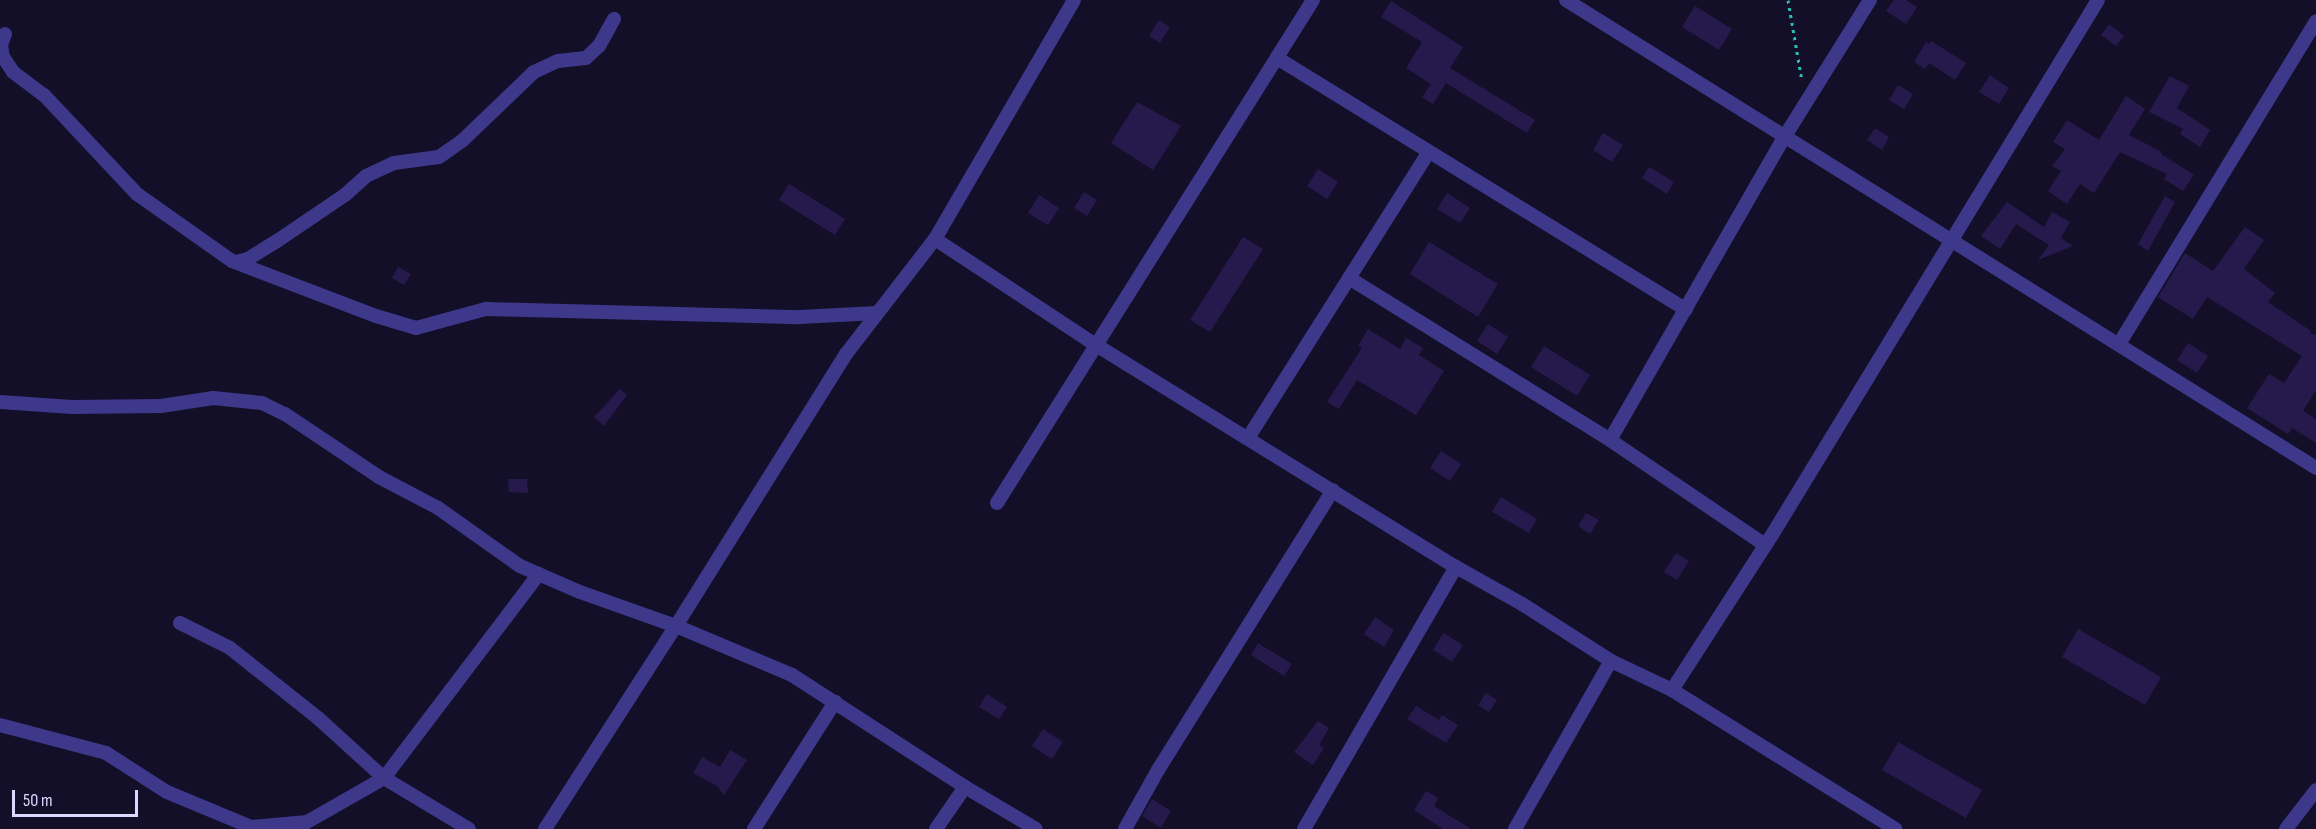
<!DOCTYPE html>
<html>
<head>
<meta charset="utf-8">
<style>
	body { margin:0 }
	#map { position:relative; width:2316px; height:829px; overflow:hidden; background:#140f29; font-family:"Sofia Sans Condensed",sans-serif }
	div>[style] { position:absolute }
	.building>* { inset:0; background:#251a4b }
	.path>* { height:3px; margin-top:-1.5px; transform-origin:0; background:repeating-linear-gradient(90deg,#2ac0ba 0 3px,transparent 0 7.5px) }
	.street>* { height:14px; margin:-7px; padding:0 7px; transform-origin:7px; border-radius:7px; background:#3d388a }
	span { translate:-50% -50%; white-space:nowrap; text-align:center; line-height:1.15; -webkit-text-stroke:5px #140f29; paint-order:stroke }
	.scale { position:absolute; left:12px; top:790px; width:126px; height:27px; box-sizing:border-box; border:3px solid #dcd7ff; border-top:0; padding-left:8px; font-size:18px; line-height:21px; white-space:nowrap; color:#dcd7ff; -webkit-text-stroke:4px #140f29; paint-order:stroke }
</style>
</head>
<body>
<div id="map">
	<div class="building">
		<i style="clip-path:polygon(1894px 0,1906px 0,1917px 7px,1906px 24px,1886px 11px)"></i>
		<i style="clip-path:polygon(1391px 1px,1463px 47px,1450px 68px,1535px 120px,1527px 133px,1446px 83px,1433px 104px,1422px 97px,1431px 84px,1406px 68px,1422px 42px,1381px 17px)"></i>
		<i style="clip-path:polygon(1695px 6px,1732px 29px,1719px 50px,1682px 27px)"></i>
		<i style="clip-path:polygon(1159px 20px,1170px 27px,1160px 43px,1149px 36px)"></i>
		<i style="clip-path:polygon(2109px 24px,2124px 36px,2116px 46px,2101px 35px)"></i>
		<i style="clip-path:polygon(1931px 41px,1966px 63px,1955px 80px,1929px 63px,1925px 69px,1914px 62px,1926px 42px,1929px 44px)"></i>
		<i style="clip-path:polygon(1990px 75px,2009px 88px,1999px 104px,1979px 92px)"></i>
		<i style="clip-path:polygon(2170px 76px,2189px 86px,2177px 108px,2210px 130px,2200px 147px,2180px 134px,2183px 129px,2149px 112px)"></i>
		<i style="clip-path:polygon(1898px 85px,1913px 94px,1904px 109px,1889px 100px)"></i>
		<i style="clip-path:polygon(2126px 96px,2145px 109px,2129px 135px,2162px 152px,2161px 154px,2194px 175px,2183px 191px,2164px 179px,2167px 174px,2120px 152px,2094px 193px,2080px 184px,2067px 204px,2048px 191px,2061px 171px,2052px 166px,2065px 149px,2053px 142px,2067px 120px,2099px 140px)"></i>
		<i style="clip-path:polygon(1137px 102px,1181px 126px,1153px 170px,1111px 143px)"></i>
		<i style="clip-path:polygon(1875px 128px,1889px 137px,1882px 150px,1867px 140px)"></i>
		<i style="clip-path:polygon(1603px 133px,1623px 145px,1612px 162px,1593px 150px)"></i>
		<i style="clip-path:polygon(1649px 167px,1674px 182px,1667px 194px,1642px 178px)"></i>
		<i style="clip-path:polygon(1318px 169px,1338px 182px,1327px 199px,1307px 186px)"></i>
		<i style="clip-path:polygon(789px 184px,845px 219px,835px 235px,779px 200px)"></i>
		<i style="clip-path:polygon(1084px 192px,1097px 200px,1087px 216px,1074px 208px)"></i>
		<i style="clip-path:polygon(1447px 193px,1470px 208px,1460px 223px,1437px 209px)"></i>
		<i style="clip-path:polygon(1039px 195px,1059px 208px,1048px 225px,1028px 213px)"></i>
		<i style="clip-path:polygon(2165px 196px,2175px 202px,2148px 251px,2138px 244px)"></i>
		<i style="clip-path:polygon(2007px 202px,2044px 227px,2052px 212px,2070px 222px,2061px 238px,2073px 246px,2038px 260px,2049px 245px,2016px 224px,2000px 249px,1981px 236px)"></i>
		<i style="clip-path:polygon(2245px 227px,2264px 240px,2244px 269px,2275px 293px,2268px 302px,2311px 331px,2310px 333px,2315px 335px,2316px 333px,2316px 390px,2303px 411px,2316px 419px,2316px 443px,2292px 428px,2288px 434px,2247px 408px,2269px 374px,2284px 383px,2302px 356px,2207px 297px,2193px 319px,2158px 297px,2185px 253px,2213px 271px)"></i>
		<i style="clip-path:polygon(1243px 237px,1263px 249px,1210px 332px,1190px 320px)"></i>
		<i style="clip-path:polygon(1429px 242px,1498px 284px,1478px 317px,1410px 274px)"></i>
		<i style="clip-path:polygon(398px 267px,411px 274px,404px 285px,392px 278px)"></i>
		<i style="clip-path:polygon(1488px 324px,1508px 337px,1497px 354px,1477px 341px)"></i>
		<i style="clip-path:polygon(1368px 329px,1400px 349px,1406px 338px,1423px 348px,1419px 355px,1444px 371px,1416px 415px,1357px 380px,1339px 409px,1327px 402px,1362px 348px,1358px 346px)"></i>
		<i style="clip-path:polygon(2188px 343px,2208px 356px,2197px 373px,2177px 360px)"></i>
		<i style="clip-path:polygon(1544px 346px,1590px 375px,1577px 396px,1531px 367px)"></i>
		<i style="clip-path:polygon(620px 389px,627px 395px,604px 426px,594px 417px)"></i>
		<i style="clip-path:polygon(1441px 451px,1461px 464px,1450px 481px,1430px 468px)"></i>
		<i style="clip-path:polygon(508px 479px,527px 479px,528px 493px,509px 492px)"></i>
		<i style="clip-path:polygon(1501px 497px,1537px 519px,1529px 533px,1492px 512px)"></i>
		<i style="clip-path:polygon(1586px 513px,1599px 520px,1590px 534px,1578px 526px)"></i>
		<i style="clip-path:polygon(1676px 553px,1689px 561px,1677px 580px,1664px 572px)"></i>
		<i style="clip-path:polygon(1375px 617px,1394px 630px,1384px 647px,1364px 634px)"></i>
		<i style="clip-path:polygon(2078px 629px,2161px 677px,2145px 705px,2062px 657px)"></i>
		<i style="clip-path:polygon(1443px 633px,1463px 645px,1452px 662px,1433px 650px)"></i>
		<i style="clip-path:polygon(1258px 643px,1292px 664px,1284px 676px,1251px 655px)"></i>
		<i style="clip-path:polygon(1486px 693px,1497px 700px,1489px 712px,1478px 705px)"></i>
		<i style="clip-path:polygon(987px 694px,1007px 707px,999px 719px,979px 707px)"></i>
		<i style="clip-path:polygon(1416px 706px,1439px 720px,1442px 715px,1458px 725px,1446px 743px,1407px 719px)"></i>
		<i style="clip-path:polygon(1318px 721px,1329px 728px,1319px 745px,1324px 748px,1313px 765px,1294px 752px)"></i>
		<i style="clip-path:polygon(1043px 729px,1063px 742px,1052px 759px,1032px 746px)"></i>
		<i style="clip-path:polygon(1898px 742px,1982px 790px,1966px 818px,1882px 770px)"></i>
		<i style="clip-path:polygon(730px 750px,747px 760px,724px 795px,717px 786px,693px 773px,702px 757px,720px 767px)"></i>
		<i style="clip-path:polygon(1426px 791px,1438px 798px,1434px 806px,1471px 829px,1443px 829px,1414px 810px)"></i>
		<i style="clip-path:polygon(1152px 799px,1171px 811px,1161px 828px,1142px 816px)"></i>
	</div>
	<div class="path">
		<i style="left:1788px;top:0;width:82px;rotate:80.2deg"></i>
	</div>
	<div class="street">
		<i style="left:1566px;top:0;width:884px;rotate:31.96deg"></i>
		<i style="left:5px;top:34px;width:12px;rotate:110deg"></i>
		<i style="left:1px;top:45px;width:12px;rotate:81deg"></i>
		<i style="left:3px;top:57px;width:18px;rotate:56deg"></i>
		<i style="left:13px;top:72px;width:39px;rotate:37deg"></i>
		<i style="left:44px;top:95px;width:136px;rotate:46.8deg"></i>
		<i style="left:137px;top:194px;width:116px;rotate:35.2deg"></i>
		<i style="left:232px;top:261px;width:154px;rotate:20.9deg"></i>
		<i style="left:376px;top:316px;width:42px;rotate:16.7deg"></i>
		<i style="left:416px;top:328px;width:73px;rotate:-15.2deg"></i>
		<i style="left:486px;top:309px;width:314px;rotate:1.5deg"></i>
		<i style="left:800px;top:317px;width:77px;rotate:-3deg"></i>
		<i style="left:1277px;top:58px;width:480px;rotate:31.6deg"></i>
		<i style="left:935px;top:239px;width:193px;rotate:33.4deg"></i>
		<i style="left:1096px;top:345px;width:423px;rotate:31.7deg"></i>
		<i style="left:1456px;top:567px;width:76px;rotate:29.3deg"></i>
		<i style="left:1522px;top:604px;width:106px;rotate:32.6deg"></i>
		<i style="left:1611px;top:661px;width:68px;rotate:25.4deg"></i>
		<i style="left:1672px;top:690px;width:263px;rotate:31.9deg"></i>
		<i style="left:236px;top:262px;width:12px;rotate:-14deg"></i>
		<i style="left:248px;top:259px;width:34px;rotate:-32deg"></i>
		<i style="left:277px;top:241px;width:82px;rotate:-34.1deg"></i>
		<i style="left:345px;top:195px;width:28px;rotate:-42deg"></i>
		<i style="left:366px;top:176px;width:31px;rotate:-25deg"></i>
		<i style="left:394px;top:163px;width:45px;rotate:-7.6deg"></i>
		<i style="left:439px;top:157px;width:29px;rotate:-35deg"></i>
		<i style="left:463px;top:140px;width:98px;rotate:-43.8deg"></i>
		<i style="left:534px;top:72px;width:26px;rotate:-25deg"></i>
		<i style="left:558px;top:61px;width:28px;rotate:-6deg"></i>
		<i style="left:586px;top:58px;width:18px;rotate:-43deg"></i>
		<i style="left:599px;top:46px;width:31px;rotate:-61deg"></i>
		<i style="left:1349px;top:278px;width:307px;rotate:31.8deg"></i>
		<i style="left:1610px;top:440px;width:187px;rotate:34.1deg"></i>
		<i style="left:2119px;top:344px;width:378px;rotate:-58.6deg"></i>
		<i style="left:0;top:402px;width:72px;rotate:4deg"></i>
		<i style="left:72px;top:407px;width:89px;rotate:-0.6deg"></i>
		<i style="left:161px;top:406px;width:53px;rotate:-8.7deg"></i>
		<i style="left:213px;top:398px;width:49px;rotate:5.8deg"></i>
		<i style="left:262px;top:403px;width:25px;rotate:26deg"></i>
		<i style="left:285px;top:414px;width:113px;rotate:33.8deg"></i>
		<i style="left:379px;top:477px;width:67px;rotate:27.7deg"></i>
		<i style="left:438px;top:508px;width:100px;rotate:35.3deg"></i>
		<i style="left:520px;top:566px;width:65px;rotate:23.4deg"></i>
		<i style="left:580px;top:592px;width:102px;rotate:19.5deg"></i>
		<i style="left:676px;top:626px;width:126px;rotate:22.9deg"></i>
		<i style="left:792px;top:675px;width:206px;rotate:32.9deg"></i>
		<i style="left:965px;top:787px;width:82px;rotate:30.6deg"></i>
		<i style="left:1248px;top:438px;width:338px;rotate:-57.7deg"></i>
		<i style="left:1610px;top:440px;width:351px;rotate:-60.1deg"></i>
		<i style="left:1785px;top:136px;width:160px;rotate:-58deg"></i>
		<i style="left:997px;top:503px;width:594px;rotate:-57.86deg"></i>
		<i style="left:180px;top:623px;width:56px;rotate:26.6deg"></i>
		<i style="left:230px;top:648px;width:112px;rotate:38.5deg"></i>
		<i style="left:318px;top:718px;width:89px;rotate:42.3deg"></i>
		<i style="left:384px;top:778px;width:99px;rotate:31deg"></i>
		<i style="left:1672px;top:690px;width:184px;rotate:-57.2deg"></i>
		<i style="left:1772px;top:535px;width:626px;rotate:-58.64deg"></i>
		<i style="left:0;top:725px;width:110px;rotate:14.8deg"></i>
		<i style="left:106px;top:753px;width:72px;rotate:32.6deg"></i>
		<i style="left:167px;top:792px;width:91px;rotate:22.6deg"></i>
		<i style="left:251px;top:827px;width:56px;rotate:-5.1deg"></i>
		<i style="left:307px;top:822px;width:89px;rotate:-29.7deg"></i>
		<i style="left:384px;top:778px;width:256px;rotate:-52.8deg"></i>
		<i style="left:545px;top:829px;width:242px;rotate:-57.2deg"></i>
		<i style="left:676px;top:626px;width:321px;rotate:-58deg"></i>
		<i style="left:846px;top:354px;width:145px;rotate:-52.3deg"></i>
		<i style="left:935px;top:239px;width:276px;rotate:-59.8deg"></i>
		<i style="left:754px;top:829px;width:151px;rotate:-57.5deg"></i>
		<i style="left:936px;top:829px;width:51px;rotate:-55.4deg"></i>
		<i style="left:1125px;top:829px;width:68px;rotate:-60.8deg"></i>
		<i style="left:1158px;top:770px;width:330px;rotate:-58deg"></i>
		<i style="left:1304px;top:829px;width:303px;rotate:-59.9deg"></i>
		<i style="left:1515px;top:829px;width:193px;rotate:-60.3deg"></i>
		<i style="left:2286px;top:829px;width:49px;rotate:-52.4deg"></i>
	</div>
	<div class="scale">50 m</div>
</div>
</body>
</html>
